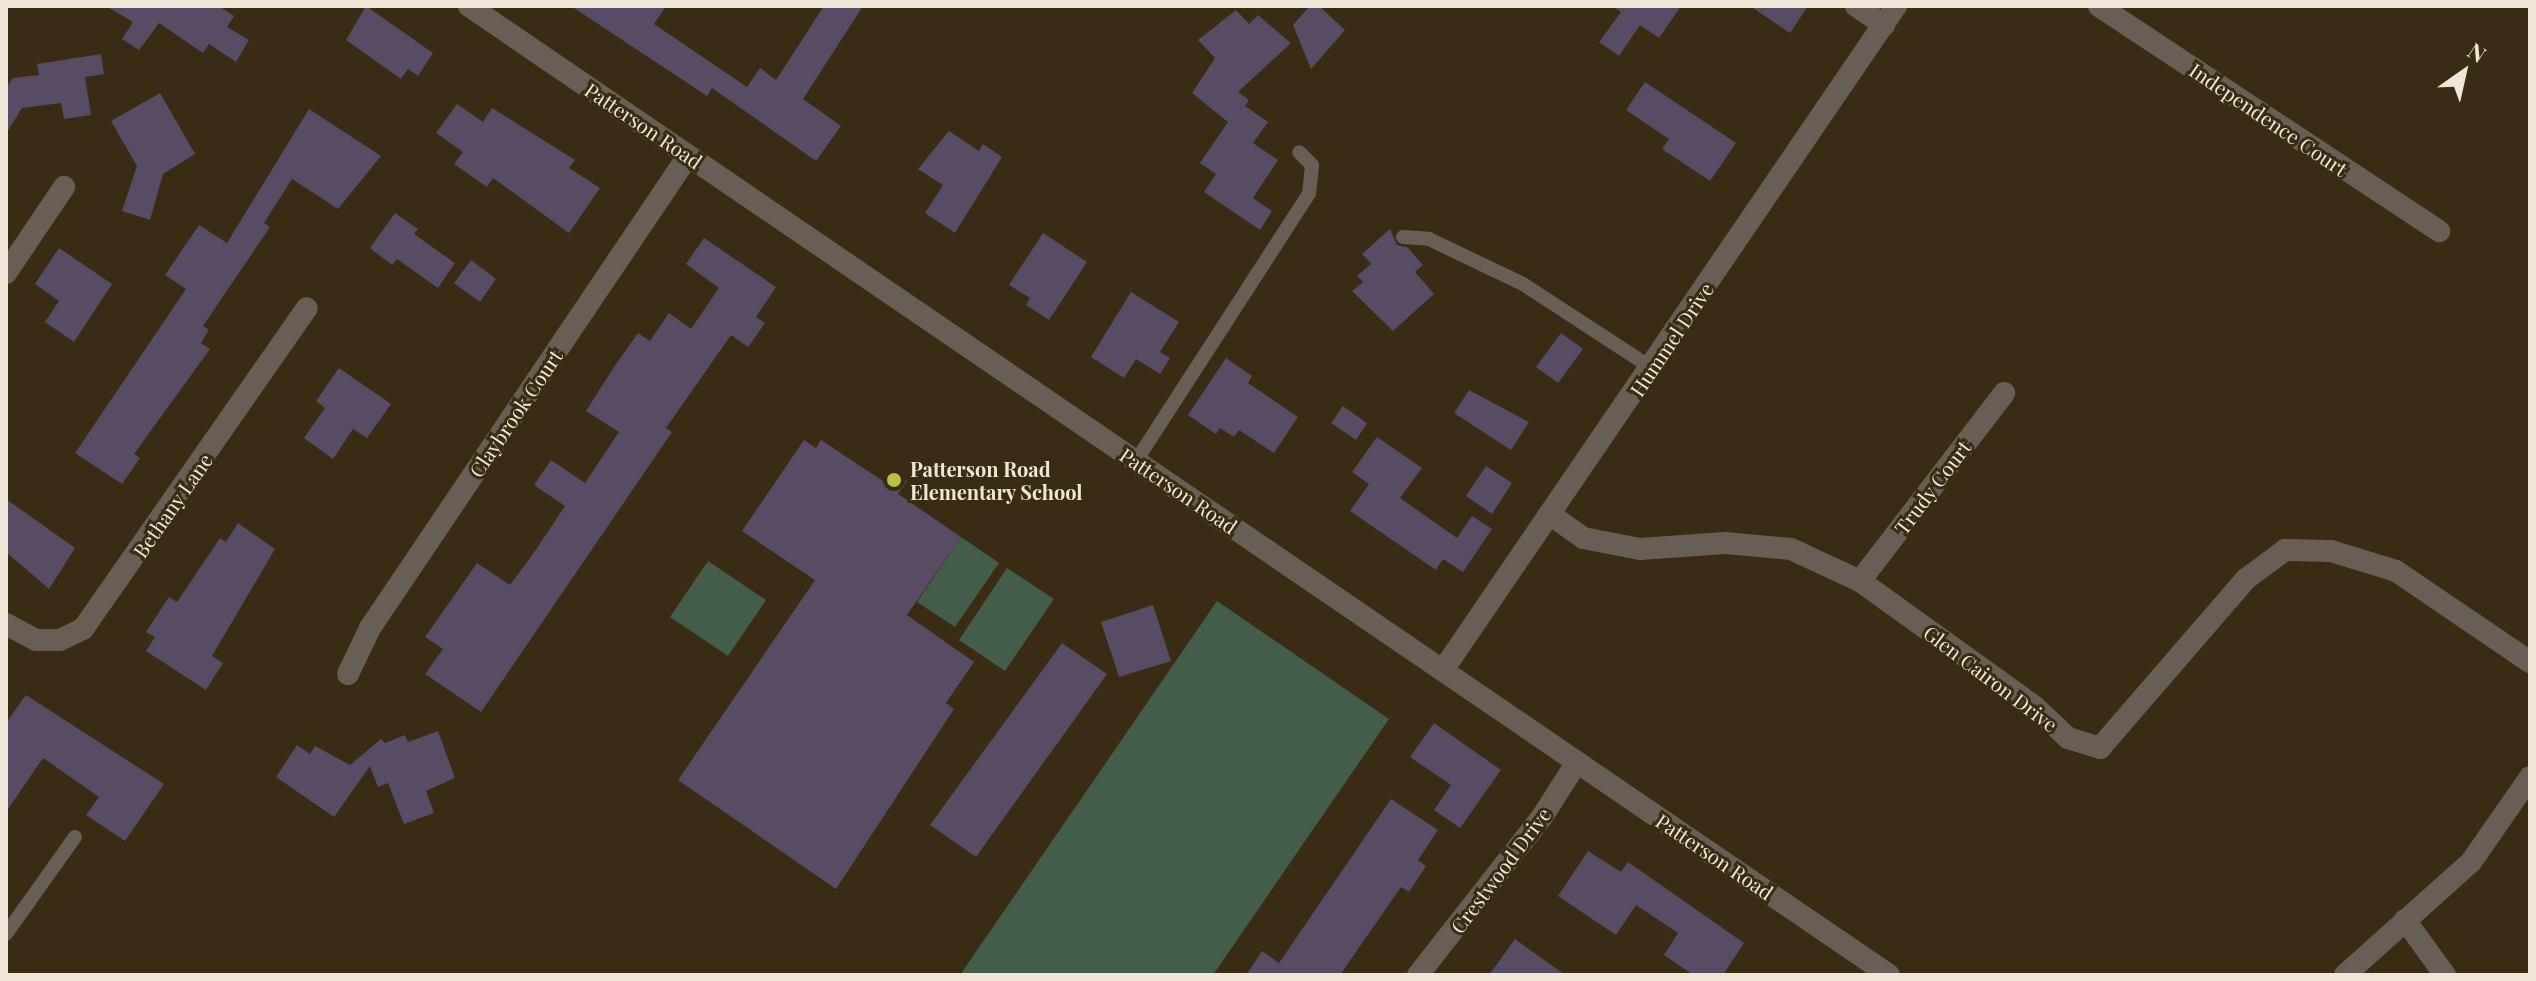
<!DOCTYPE html>
<html>
<head>
<meta charset="utf-8">
<style>
	body { margin:0 }
	#map { position:relative; width:2536px; height:981px; overflow:hidden; background:#392b14; font-family:"Playfair Display",serif }
	div>[style] { position:absolute }
	.green>* { inset:0; background:#445c4a }
	.building>* { inset:0; background:#584b64 }
	.service>* { height:14px; margin:-7px; padding:0 7px; transform-origin:7px; border-radius:7px; background:#685e55 }
	.minor>* { height:22px; margin:-11px; padding:0 11px; transform-origin:11px; border-radius:11px; background:#685e55 }
	.tertiary>* { height:22px; margin:-11px; padding:0 11px; transform-origin:11px; border-radius:11px; background:#685e55 }
	.dots>* { width:22px; height:22px; translate:-50% -50%; box-sizing:border-box; border:4px solid #392b14; border-radius:50% }
	span { translate:-50% -50%; white-space:nowrap; text-align:center; line-height:1.15; -webkit-text-stroke:6px #392b14; paint-order:stroke }
	.street-label { font-size:20px; color:#efe6d8 }
	.poi-label { font-size:20px; color:#efe6d8; font-weight:700 }
	.left { translate:0 -50%; text-align:left }
	.frame { position:absolute; inset:0; border:8px solid #efe6d8; pointer-events:none }
	.north { position:absolute; left:2424px; top:32px; width:80px; height:80px; -webkit-text-stroke:6px #392b14; paint-order:stroke; rotate:34deg; font-size:22px; font-weight:700; line-height:32px; text-align:center; color:#efe6d8 }
	.north::after { content:''; display:block; margin:auto; width:28px; height:36px; background:#efe6d8; clip-path:polygon(50% 0,100% 100%,50% 72%,0 100%) }
</style>
</head>
<body>
<div id="map">
	<div class="green">
		<i style="clip-path:polygon(961px 537px,999px 563px,955px 627px,917px 602px)"></i>
		<i style="clip-path:polygon(708px 561px,766px 600px,728px 656px,670px 617px)"></i>
		<i style="clip-path:polygon(1007px 568px,1054px 599px,1005px 671px,959px 640px)"></i>
		<i style="clip-path:polygon(1217px 601px,1389px 719px,1213px 975px,960px 975px)"></i>
	</div>
	<div class="building">
		<i style="clip-path:polygon(106px 6px,219px 6px,234px 16px,227px 27px,249px 40px,236px 62px,209px 44px,203px 53px,159px 23px,139px 50px,122px 39px,133px 22px)"></i>
		<i style="clip-path:polygon(366px 6px,433px 53px,418px 76px,408px 69px,401px 79px,346px 40px)"></i>
		<i style="clip-path:polygon(571px 6px,666px 6px,654px 24px,747px 87px,760px 68px,776px 80px,824px 6px,863px 6px,803px 99px,841px 126px,816px 161px,712px 88px,707px 96px)"></i>
		<i style="clip-path:polygon(1310px 6px,1319px 6px,1345px 30px,1311px 69px,1293px 25px)"></i>
		<i style="clip-path:polygon(1612px 6px,1681px 6px,1659px 38px,1640px 25px,1619px 56px,1599px 42px,1621px 12px)"></i>
		<i style="clip-path:polygon(1750px 6px,1808px 6px,1790px 33px)"></i>
		<i style="clip-path:polygon(1236px 10px,1249px 24px,1258px 15px,1291px 43px,1238px 92px,1249px 100px,1245px 106px,1268px 122px,1253px 143px,1278px 160px,1253px 198px,1272px 211px,1260px 230px,1204px 192px,1216px 174px,1200px 163px,1228px 122px,1192px 93px,1215px 58px,1198px 40px)"></i>
		<i style="clip-path:polygon(101px 54px,104px 74px,85px 77px,91px 115px,64px 119px,61px 103px,22px 108px,6px 134px,6px 88px,13px 78px,39px 75px,37px 64px)"></i>
		<i style="clip-path:polygon(1645px 82px,1736px 143px,1710px 181px,1662px 149px,1669px 139px,1626px 110px)"></i>
		<i style="clip-path:polygon(160px 93px,195px 154px,163px 174px,150px 220px,122px 211px,137px 166px,111px 121px)"></i>
		<i style="clip-path:polygon(457px 104px,483px 122px,492px 108px,575px 160px,569px 168px,600px 188px,569px 233px,493px 178px,487px 187px,454px 164px,463px 152px,436px 133px)"></i>
		<i style="clip-path:polygon(309px 109px,381px 156px,338px 209px,292px 179px,264px 223px,270px 227px,203px 326px,209px 330px,201px 343px,210px 349px,134px 454px,140px 458px,122px 484px,75px 453px,186px 289px,165px 275px,199px 225px,227px 243px)"></i>
		<i style="clip-path:polygon(949px 131px,979px 151px,983px 144px,1002px 157px,955px 233px,925px 213px,943px 185px,918px 169px)"></i>
		<i style="clip-path:polygon(395px 213px,418px 229px,414px 234px,455px 263px,438px 288px,397px 259px,392px 265px,370px 248px)"></i>
		<i style="clip-path:polygon(1390px 229px,1397px 245px,1407px 247px,1423px 265px,1415px 272px,1434px 294px,1393px 331px,1352px 291px,1363px 282px,1357px 276px,1371px 264px,1362px 254px)"></i>
		<i style="clip-path:polygon(1043px 233px,1087px 262px,1049px 320px,1026px 305px,1030px 298px,1009px 285px)"></i>
		<i style="clip-path:polygon(704px 238px,776px 287px,756px 317px,765px 323px,748px 347px,731px 335px,666px 428px,672px 432px,481px 712px,425px 674px,443px 649px,425px 637px,477px 563px,510px 585px,535px 551px,565px 506px,534px 485px,551px 460px,585px 483px,619px 432px,586px 411px,614px 367px,638px 333px,650px 341px,669px 313px,691px 329px,719px 288px,686px 264px)"></i>
		<i style="clip-path:polygon(59px 248px,112px 284px,74px 342px,45px 322px,59px 301px,35px 284px)"></i>
		<i style="clip-path:polygon(471px 260px,496px 279px,480px 302px,454px 283px)"></i>
		<i style="clip-path:polygon(1131px 292px,1179px 322px,1160px 352px,1170px 358px,1160px 374px,1136px 359px,1124px 378px,1091px 357px)"></i>
		<i style="clip-path:polygon(1561px 333px,1583px 349px,1558px 383px,1536px 367px)"></i>
		<i style="clip-path:polygon(1226px 358px,1252px 376px,1248px 383px,1298px 417px,1274px 453px,1239px 430px,1234px 437px,1220px 428px,1216px 434px,1188px 415px)"></i>
		<i style="clip-path:polygon(339px 368px,391px 404px,367px 438px,353px 429px,333px 459px,304px 438px,325px 408px,316px 401px)"></i>
		<i style="clip-path:polygon(1469px 390px,1529px 422px,1511px 450px,1454px 413px)"></i>
		<i style="clip-path:polygon(1343px 406px,1367px 423px,1356px 440px,1331px 423px)"></i>
		<i style="clip-path:polygon(1377px 437px,1422px 468px,1400px 498px,1457px 538px,1472px 516px,1492px 529px,1463px 572px,1443px 559px,1436px 570px,1350px 511px,1369px 484px,1352px 472px)"></i>
		<i style="clip-path:polygon(804px 440px,816px 448px,821px 440px,883px 481px,890px 470px,907px 481px,898px 494px,961px 537px,907px 615px,974px 662px,946px 703px,954px 709px,836px 889px,678px 780px,815px 580px,742px 531px)"></i>
		<i style="clip-path:polygon(1486px 466px,1512px 483px,1492px 514px,1466px 496px)"></i>
		<i style="clip-path:polygon(6px 499px,75px 548px,49px 589px,6px 552px)"></i>
		<i style="clip-path:polygon(238px 523px,275px 549px,212px 656px,223px 663px,206px 690px,146px 651px,155px 637px,146px 632px,169px 597px,177px 602px,220px 538px,226px 542px)"></i>
		<i style="clip-path:polygon(1153px 605px,1171px 661px,1119px 677px,1101px 622px)"></i>
		<i style="clip-path:polygon(1062px 643px,1107px 674px,976px 857px,930px 825px)"></i>
		<i style="clip-path:polygon(26px 695px,164px 784px,125px 841px,86px 815px,99px 797px,43px 758px,6px 812px,6px 723px)"></i>
		<i style="clip-path:polygon(1434px 723px,1501px 770px,1460px 828px,1434px 810px,1451px 785px,1410px 757px)"></i>
		<i style="clip-path:polygon(438px 731px,455px 778px,426px 791px,434px 813px,404px 824px,388px 783px,378px 787px,370px 766px,334px 817px,276px 777px,297px 745px,310px 754px,315px 746px,350px 765px,381px 739px,385px 743px,405px 735px,408px 742px)"></i>
		<i style="clip-path:polygon(1391px 799px,1438px 830px,1418px 860px,1426px 866px,1409px 892px,1401px 887px,1340px 975px,1246px 975px,1262px 951px,1279px 963px)"></i>
		<i style="clip-path:polygon(1588px 851px,1621px 872px,1628px 862px,1744px 943px,1723px 975px,1693px 975px,1664px 955px,1678px 933px,1636px 905px,1616px 935px,1558px 896px)"></i>
		<i style="clip-path:polygon(1515px 939px,1565px 975px,1489px 975px)"></i>
	</div>
	<div class="service">
		<i style="left:1403px;top:237px;width:26px;rotate:4deg"></i>
		<i style="left:1429px;top:239px;width:104px;rotate:25.6deg"></i>
		<i style="left:1523px;top:284px;width:154px;rotate:33.1deg"></i>
		<i style="left:1136px;top:461px;width:318px;rotate:-57.1deg"></i>
		<i style="left:1309px;top:194px;width:29px;rotate:-84deg"></i>
		<i style="left:1312px;top:165px;width:18px;rotate:-135deg"></i>
		<i style="left:6px;top:934px;width:119px;rotate:-54.6deg"></i>
	</div>
	<div class="minor">
		<i style="left:1856px;top:6px;width:34px;rotate:34deg"></i>
		<i style="left:2099px;top:6px;width:408px;rotate:33.5deg"></i>
		<i style="left:6px;top:273px;width:104px;rotate:-56deg"></i>
		<i style="left:1552px;top:516px;width:38px;rotate:35deg"></i>
		<i style="left:1583px;top:538px;width:58px;rotate:10.9deg"></i>
		<i style="left:1640px;top:549px;width:85px;rotate:-4deg"></i>
		<i style="left:1725px;top:543px;width:66px;rotate:5.2deg"></i>
		<i style="left:1791px;top:549px;width:76px;rotate:24.9deg"></i>
		<i style="left:1860px;top:581px;width:214px;rotate:35.7deg"></i>
		<i style="left:2034px;top:706px;width:47px;rotate:43.3deg"></i>
		<i style="left:2068px;top:738px;width:34px;rotate:17deg"></i>
		<i style="left:2100px;top:748px;width:223px;rotate:-49.2deg"></i>
		<i style="left:2246px;top:579px;width:49px;rotate:-36.6deg"></i>
		<i style="left:2285px;top:550px;width:46px;rotate:1.2deg"></i>
		<i style="left:2331px;top:551px;width:68px;rotate:17.1deg"></i>
		<i style="left:2396px;top:571px;width:162px;rotate:34.2deg"></i>
		<i style="left:1860px;top:581px;width:237px;rotate:-52.5deg"></i>
		<i style="left:6px;top:624px;width:34px;rotate:28deg"></i>
		<i style="left:36px;top:640px;width:24px"></i>
		<i style="left:60px;top:640px;width:25px;rotate:-26deg"></i>
		<i style="left:83px;top:629px;width:391px;rotate:-55.1deg"></i>
		<i style="left:348px;top:674px;width:51px;rotate:-64.4deg"></i>
		<i style="left:370px;top:628px;width:569px;rotate:-56.03deg"></i>
		<i style="left:2405px;top:920px;width:68px;rotate:54deg"></i>
		<i style="left:1418px;top:975px;width:201px;rotate:-51.9deg"></i>
		<i style="left:1542px;top:817px;width:65px;rotate:-57.5deg"></i>
		<i style="left:2345px;top:975px;width:169px;rotate:-41.9deg"></i>
		<i style="left:2471px;top:862px;width:103px;rotate:-55.2deg"></i>
	</div>
	<div class="tertiary">
		<i style="left:469px;top:6px;width:1719px;rotate:34.31deg"></i>
		<i style="left:1443px;top:670px;width:804px;rotate:-55.7deg"></i>
	</div>
	<div class="dots">
		<i style="left:894px;top:480px;background:#bbc045"></i>
	</div>
	<div class="street-label">
		<span style="left:2269px;top:119px;rotate:34deg">Independence Court</span>
		<span style="left:644px;top:125px;rotate:34deg">Patterson Road</span>
		<span style="left:1671px;top:339px;rotate:-56deg">Hummel Drive</span>
		<span style="left:515px;top:413px;rotate:-56deg">Claybrook Court</span>
		<span style="left:1932px;top:487px;rotate:-53deg">Trudy Court</span>
		<span style="left:1179px;top:490px;rotate:34deg">Patterson Road</span>
		<span style="left:172px;top:505px;rotate:-55deg">Bethany Lane</span>
		<span style="left:1991px;top:678px;rotate:37deg">Glen Cairon Drive</span>
		<span style="left:1715px;top:856px;rotate:34deg">Patterson Road</span>
		<span style="left:1500px;top:870px;rotate:-53deg">Crestwood Drive</span>
	</div>
	<div class="poi-label">
		<span class="left" style="left:910px;top:480px">Patterson Road<br>Elementary School</span>
	</div>
	<div class="frame"></div>
	<div class="north">N</div>
</div>
</body>
</html>
